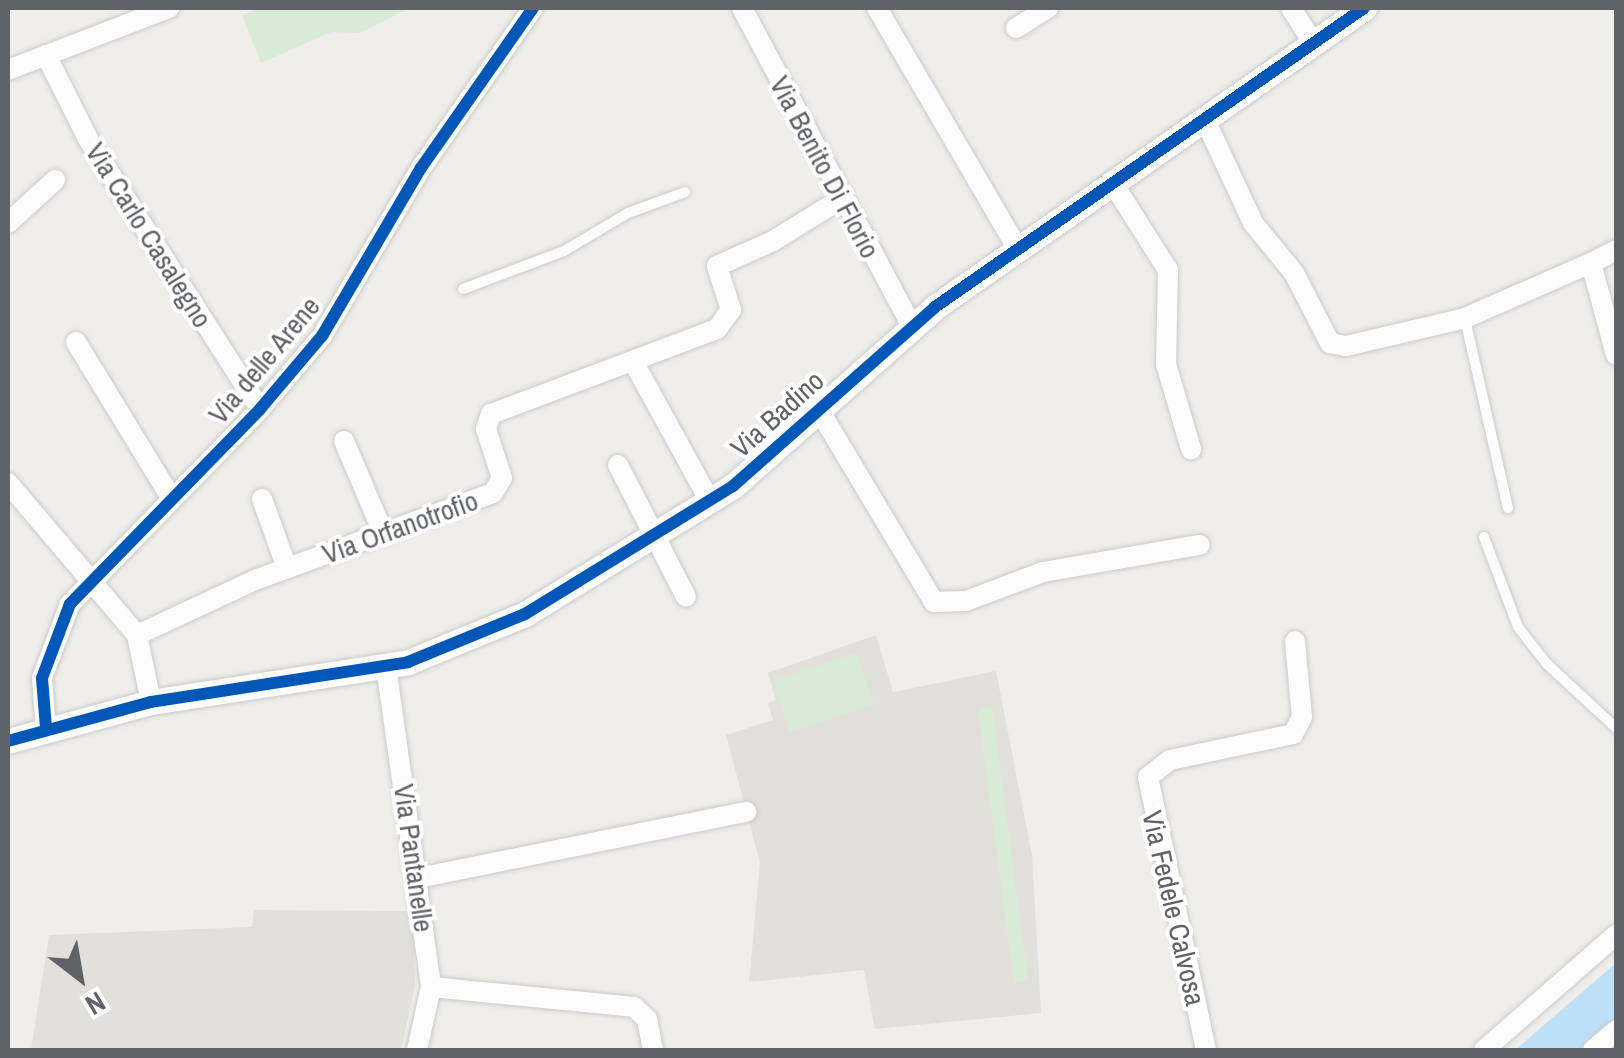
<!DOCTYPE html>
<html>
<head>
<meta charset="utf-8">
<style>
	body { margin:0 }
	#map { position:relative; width:1624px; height:1058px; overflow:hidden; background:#efeeea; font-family:"Archivo Narrow",sans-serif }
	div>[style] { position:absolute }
	.education>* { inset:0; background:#e2e0da }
	.green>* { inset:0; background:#d8ebd6 }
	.water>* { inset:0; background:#bfe0f9 }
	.roads { filter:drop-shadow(0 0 2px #cbcccc) drop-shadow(0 0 2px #cbcccc) }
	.service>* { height:10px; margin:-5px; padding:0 5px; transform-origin:5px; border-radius:5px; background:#fdfcfc }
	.minor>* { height:20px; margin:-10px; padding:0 10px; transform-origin:10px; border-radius:10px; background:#fdfcfc }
	.tertiary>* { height:25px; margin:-12.5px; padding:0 12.5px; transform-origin:12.5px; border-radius:12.5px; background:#fdfcfc }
	.cycleway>* { height:12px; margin:-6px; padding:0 6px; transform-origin:6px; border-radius:6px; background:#0057b8 }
	span { translate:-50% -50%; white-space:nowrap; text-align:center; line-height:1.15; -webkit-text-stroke:8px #fff; paint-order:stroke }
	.street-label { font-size:28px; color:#5f6368 }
	.frame { position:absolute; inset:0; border:10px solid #5f6368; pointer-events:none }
	.north { position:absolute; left:30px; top:928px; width:100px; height:100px; -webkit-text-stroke:8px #fff; paint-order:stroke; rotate:149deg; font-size:28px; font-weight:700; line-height:40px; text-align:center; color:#5f6368 }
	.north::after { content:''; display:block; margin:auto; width:35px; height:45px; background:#5f6368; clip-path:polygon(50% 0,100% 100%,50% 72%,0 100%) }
</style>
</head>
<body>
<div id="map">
	<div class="education">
		<i style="clip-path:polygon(876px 635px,893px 692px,996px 671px,1032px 855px,1041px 1013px,875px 1029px,864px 970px,749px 982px,760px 863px,726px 735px,773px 720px,768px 703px,776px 700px,768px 673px)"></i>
		<i style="clip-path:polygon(254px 910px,412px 911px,415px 985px,401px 1050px,31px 1050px,49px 935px,252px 927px)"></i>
	</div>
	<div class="green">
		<i style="clip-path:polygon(261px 8px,410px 8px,360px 33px,331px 32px,261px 63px,242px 15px)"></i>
		<i style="clip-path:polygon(856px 653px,874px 704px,790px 732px,773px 681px)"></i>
		<i style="clip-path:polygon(992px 707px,1028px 981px,1014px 983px,978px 709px)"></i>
	</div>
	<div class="water">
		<i style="clip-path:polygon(1616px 963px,1616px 1018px,1579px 1050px,1515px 1050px)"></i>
	</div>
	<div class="roads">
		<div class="service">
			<i style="left:463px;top:289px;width:108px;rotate:-20.6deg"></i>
			<i style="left:564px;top:251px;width:74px;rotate:-30.7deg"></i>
			<i style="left:628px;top:213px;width:61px;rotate:-20.2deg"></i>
			<i style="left:1465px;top:319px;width:194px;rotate:77.2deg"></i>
			<i style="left:1484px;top:537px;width:96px;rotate:69.3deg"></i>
			<i style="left:1518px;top:627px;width:47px;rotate:51.9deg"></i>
			<i style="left:1547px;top:664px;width:94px;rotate:42.8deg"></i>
		</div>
		<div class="minor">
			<i style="left:742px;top:8px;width:361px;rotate:61.9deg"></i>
			<i style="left:877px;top:8px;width:279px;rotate:59.7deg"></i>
			<i style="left:1291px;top:8px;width:43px;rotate:57.4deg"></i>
			<i style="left:1016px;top:28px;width:38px;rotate:-32deg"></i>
			<i style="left:46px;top:55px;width:94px;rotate:63.4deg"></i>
			<i style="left:88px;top:139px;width:320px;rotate:57.5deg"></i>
			<i style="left:8px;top:70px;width:173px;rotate:-21.1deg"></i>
			<i style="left:1206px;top:122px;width:111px;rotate:65deg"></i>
			<i style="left:1253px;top:223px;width:65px;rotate:50.6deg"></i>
			<i style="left:1294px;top:273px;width:79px;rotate:62.8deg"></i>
			<i style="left:1330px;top:343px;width:16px;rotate:11deg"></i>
			<i style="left:1346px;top:346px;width:122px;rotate:-13.2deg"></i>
			<i style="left:1465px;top:318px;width:137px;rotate:-23.6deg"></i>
			<i style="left:1591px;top:263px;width:95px;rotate:74.8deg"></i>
			<i style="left:1114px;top:185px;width:101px;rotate:57.6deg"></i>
			<i style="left:1168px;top:270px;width:94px;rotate:91.2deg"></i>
			<i style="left:1166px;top:364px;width:89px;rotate:73.6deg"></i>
			<i style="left:8px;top:223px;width:64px;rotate:-42.5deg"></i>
			<i style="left:1591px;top:263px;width:28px;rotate:-27deg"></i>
			<i style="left:76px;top:342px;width:184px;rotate:58.6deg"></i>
			<i style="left:634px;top:363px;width:158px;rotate:61.2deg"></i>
			<i style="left:819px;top:410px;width:224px;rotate:59.1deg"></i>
			<i style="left:934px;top:602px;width:32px;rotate:-2deg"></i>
			<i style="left:966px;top:601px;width:82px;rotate:-20.6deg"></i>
			<i style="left:1043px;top:572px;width:159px;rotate:-9.8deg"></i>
			<i style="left:344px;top:441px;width:102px;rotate:66.9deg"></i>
			<i style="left:618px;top:465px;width:148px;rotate:62.7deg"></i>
			<i style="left:8px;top:483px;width:199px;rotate:49.7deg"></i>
			<i style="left:137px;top:635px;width:68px;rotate:78.2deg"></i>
			<i style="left:262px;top:499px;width:73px;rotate:70.1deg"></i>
			<i style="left:137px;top:635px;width:130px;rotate:-25deg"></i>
			<i style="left:255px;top:580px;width:253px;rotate:-20.1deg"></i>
			<i style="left:493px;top:493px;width:17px;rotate:-59deg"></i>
			<i style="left:502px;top:478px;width:52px;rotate:-108.1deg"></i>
			<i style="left:486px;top:429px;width:16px;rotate:-72deg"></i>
			<i style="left:491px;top:414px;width:241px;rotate:-20.6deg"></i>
			<i style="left:717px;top:329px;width:24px;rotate:-54deg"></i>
			<i style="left:731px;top:310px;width:46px;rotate:-107.7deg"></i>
			<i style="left:717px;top:266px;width:61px;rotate:-24.1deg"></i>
			<i style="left:773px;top:241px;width:78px;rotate:-31.8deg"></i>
			<i style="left:386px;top:666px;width:324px;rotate:82deg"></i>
			<i style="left:431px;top:987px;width:65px;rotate:102.5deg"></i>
			<i style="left:46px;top:728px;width:50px;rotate:-94.6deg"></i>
			<i style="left:42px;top:678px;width:79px;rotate:-69.3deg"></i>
			<i style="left:70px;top:604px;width:272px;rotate:-45.7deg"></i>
			<i style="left:260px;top:409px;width:96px;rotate:-49.7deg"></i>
			<i style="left:322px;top:336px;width:195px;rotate:-59.5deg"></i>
			<i style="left:421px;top:168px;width:195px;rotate:-55deg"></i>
			<i style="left:418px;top:878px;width:335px;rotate:-11.4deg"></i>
			<i style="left:431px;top:987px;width:204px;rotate:5.6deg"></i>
			<i style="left:634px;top:1007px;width:18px;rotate:43deg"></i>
			<i style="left:647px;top:1019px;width:32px;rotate:79deg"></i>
			<i style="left:1206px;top:1050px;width:279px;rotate:-102deg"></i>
			<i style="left:1148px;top:777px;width:28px;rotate:-38deg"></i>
			<i style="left:1170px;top:760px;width:126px;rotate:-11.9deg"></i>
			<i style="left:1293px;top:734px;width:19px;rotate:-62deg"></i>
			<i style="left:1302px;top:717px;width:76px;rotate:-95.3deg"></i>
			<i style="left:1484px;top:1050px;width:175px;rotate:-41.1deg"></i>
			<i style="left:1593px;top:1050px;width:30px;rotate:-40deg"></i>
		</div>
		<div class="tertiary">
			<i style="left:8px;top:741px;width:148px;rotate:-15.3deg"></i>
			<i style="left:151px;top:702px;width:260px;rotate:-8.8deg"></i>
			<i style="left:408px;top:662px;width:126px;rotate:-22.3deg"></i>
			<i style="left:525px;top:614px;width:244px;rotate:-31.6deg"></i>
			<i style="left:733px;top:486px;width:270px;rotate:-41.5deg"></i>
			<i style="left:935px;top:307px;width:523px;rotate:-34.88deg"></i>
		</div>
	</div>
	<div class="cycleway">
		<i style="left:46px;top:728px;width:50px;rotate:-94.6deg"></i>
		<i style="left:42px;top:678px;width:79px;rotate:-69.3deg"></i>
		<i style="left:70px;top:604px;width:272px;rotate:-45.7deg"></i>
		<i style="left:260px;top:409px;width:96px;rotate:-49.7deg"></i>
		<i style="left:322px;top:336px;width:195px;rotate:-59.5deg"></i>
		<i style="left:421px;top:168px;width:195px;rotate:-55deg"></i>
		<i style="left:8px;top:741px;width:148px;rotate:-15.3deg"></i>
		<i style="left:151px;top:702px;width:260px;rotate:-8.8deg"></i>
		<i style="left:408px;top:662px;width:126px;rotate:-22.3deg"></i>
		<i style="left:525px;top:614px;width:244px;rotate:-31.6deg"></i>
		<i style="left:733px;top:486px;width:270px;rotate:-41.5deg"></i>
		<i style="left:935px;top:307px;width:523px;rotate:-34.88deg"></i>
	</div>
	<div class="street-label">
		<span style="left:825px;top:167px;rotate:62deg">Via Benito Di Florio</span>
		<span style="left:149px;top:235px;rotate:58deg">Via Carlo Casalegno</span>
		<span style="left:264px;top:360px;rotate:-50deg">Via delle Arene</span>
		<span style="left:777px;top:414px;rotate:-42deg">Via Badino</span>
		<span style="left:400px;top:527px;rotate:-20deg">Via Orfanotrofio</span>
		<span style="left:414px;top:858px;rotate:82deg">Via Pantanelle</span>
		<span style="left:1174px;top:908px;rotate:77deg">Via Fedele Calvosa</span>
	</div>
	<div class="frame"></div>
	<div class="north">N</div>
</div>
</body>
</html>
